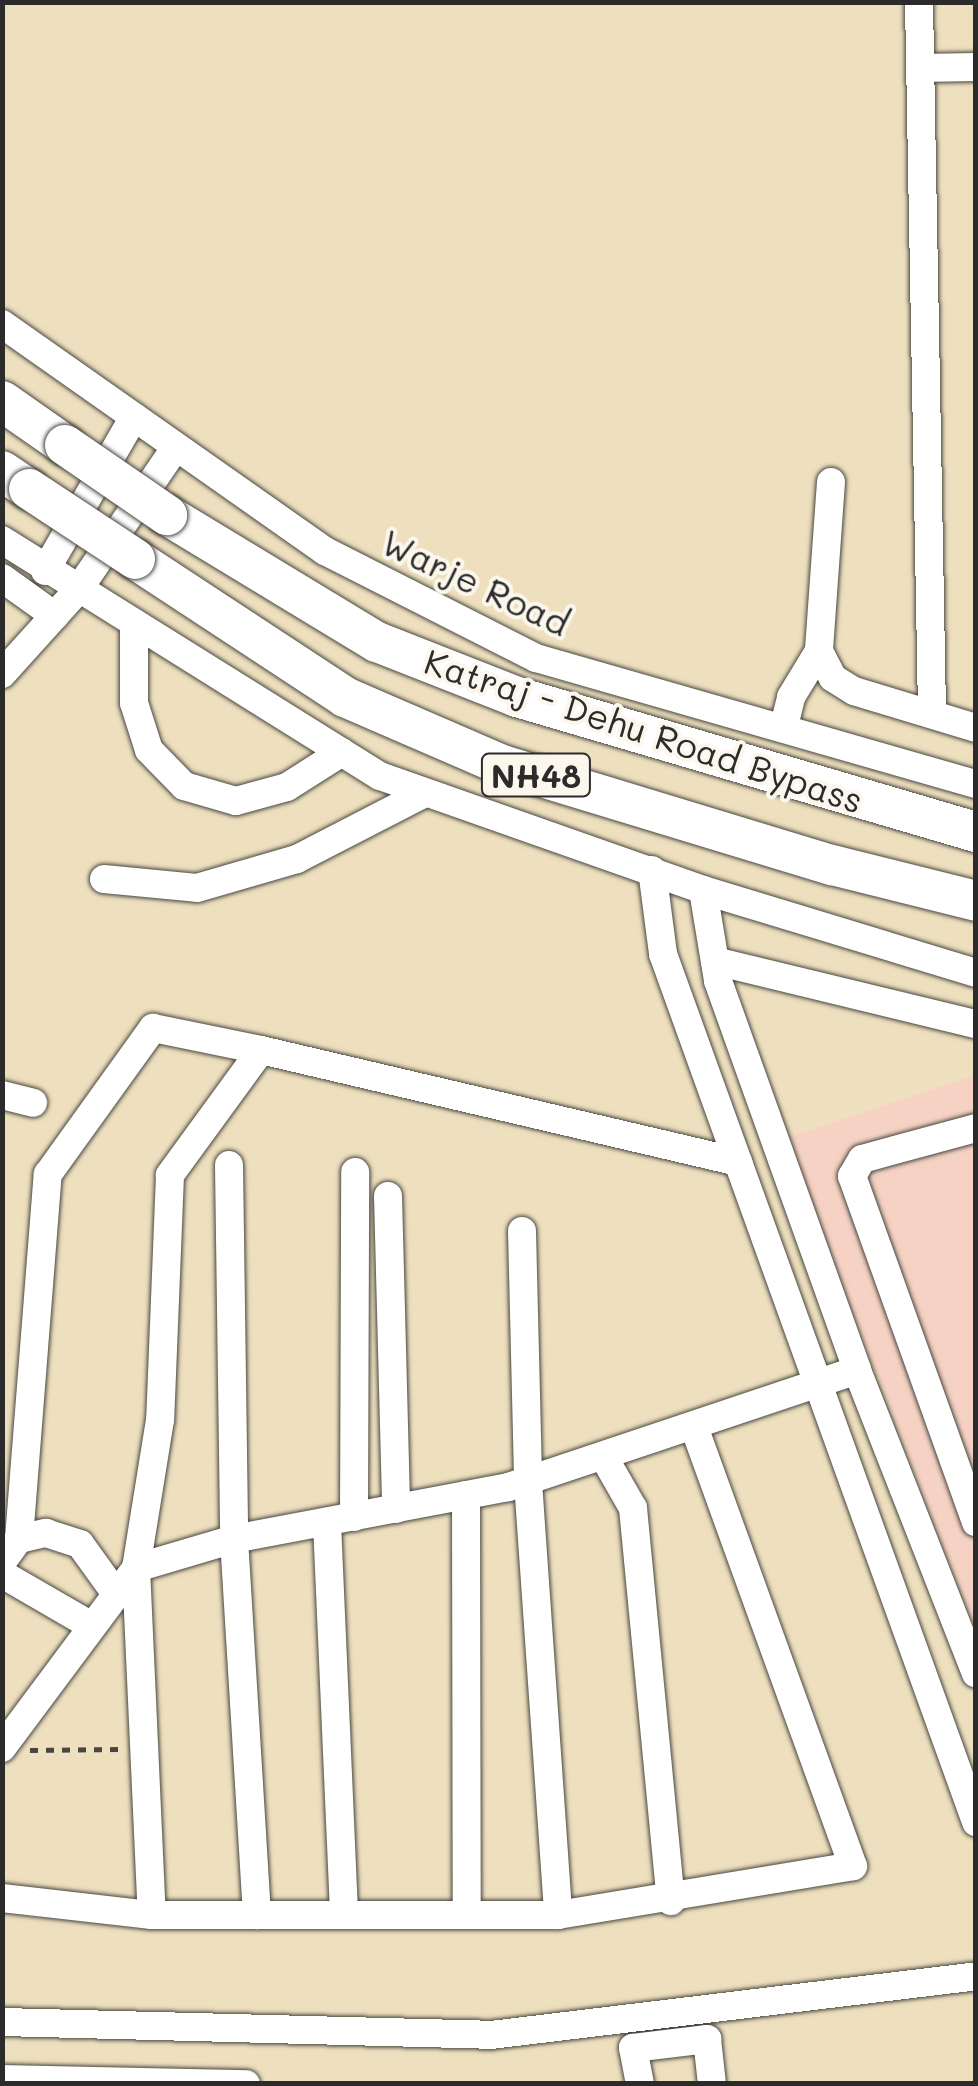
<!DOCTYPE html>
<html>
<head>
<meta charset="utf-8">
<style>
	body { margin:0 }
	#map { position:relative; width:978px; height:2086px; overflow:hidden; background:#eee0be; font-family:Mali,sans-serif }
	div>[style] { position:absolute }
	.built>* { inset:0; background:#f5d2c3 }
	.path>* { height:5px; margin-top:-2.5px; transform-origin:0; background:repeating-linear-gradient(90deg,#484641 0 8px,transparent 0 16px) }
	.roads { filter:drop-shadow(0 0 2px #484641) drop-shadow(0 0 2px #484641) }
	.minor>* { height:28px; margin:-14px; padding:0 14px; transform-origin:14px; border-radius:14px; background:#fff }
	.highway>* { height:40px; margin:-20px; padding:0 20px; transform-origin:20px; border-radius:20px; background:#fff }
	.bridges { filter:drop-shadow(0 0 2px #484641) drop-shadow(0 0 2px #484641) }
	.highway-bridge>* { height:40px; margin:-20px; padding:0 20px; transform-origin:20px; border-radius:20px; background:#fff }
	span { translate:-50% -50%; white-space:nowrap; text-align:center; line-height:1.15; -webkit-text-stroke:8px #fbf7ec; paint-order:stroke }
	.shield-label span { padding:2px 8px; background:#fbf7ec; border:2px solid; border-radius:8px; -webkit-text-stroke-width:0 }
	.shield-label { font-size:32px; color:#2b2b2b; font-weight:700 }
	.street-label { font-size:35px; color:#2b2b2b }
	.frame { position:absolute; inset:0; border:5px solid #2b2b2b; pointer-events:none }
</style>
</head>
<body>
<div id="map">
	<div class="built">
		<i style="clip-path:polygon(975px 1075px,975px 1628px,786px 1138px)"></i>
	</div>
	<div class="path">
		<i style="left:30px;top:1750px;width:89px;rotate:-0.6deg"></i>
	</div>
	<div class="roads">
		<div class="minor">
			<i style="left:919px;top:2px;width:712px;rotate:88.95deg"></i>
			<i style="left:920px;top:68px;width:56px;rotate:-1deg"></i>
			<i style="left:2px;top:324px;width:395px;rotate:35.1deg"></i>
			<i style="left:325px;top:551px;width:237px;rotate:26.9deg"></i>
			<i style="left:536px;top:658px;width:458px;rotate:16deg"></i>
			<i style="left:831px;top:482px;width:169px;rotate:94.1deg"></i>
			<i style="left:819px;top:651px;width:30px;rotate:63deg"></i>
			<i style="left:833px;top:678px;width:25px;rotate:32deg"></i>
			<i style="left:854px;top:691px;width:127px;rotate:16.9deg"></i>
			<i style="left:2px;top:540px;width:446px;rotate:32deg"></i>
			<i style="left:380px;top:776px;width:343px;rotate:19.4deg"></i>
			<i style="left:703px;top:890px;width:285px;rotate:16.9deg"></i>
			<i style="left:45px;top:571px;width:178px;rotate:-60deg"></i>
			<i style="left:2px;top:578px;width:65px;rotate:35.6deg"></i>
			<i style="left:134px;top:623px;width:80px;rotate:90deg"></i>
			<i style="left:134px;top:703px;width:49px;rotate:72.3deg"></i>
			<i style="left:149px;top:750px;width:50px;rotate:45.8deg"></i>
			<i style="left:184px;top:786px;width:54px;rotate:16.1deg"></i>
			<i style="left:236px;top:801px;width:53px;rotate:-15.4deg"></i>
			<i style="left:287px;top:787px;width:65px;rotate:-32.5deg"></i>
			<i style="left:2px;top:674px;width:113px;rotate:-47.9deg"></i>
			<i style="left:78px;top:590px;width:173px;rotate:-55.6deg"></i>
			<i style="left:784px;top:726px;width:30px;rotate:-76deg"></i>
			<i style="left:791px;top:697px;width:54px;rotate:-58.7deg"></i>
			<i style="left:652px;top:870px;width:85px;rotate:82.5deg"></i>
			<i style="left:663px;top:954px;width:923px;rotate:70.17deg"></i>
			<i style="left:104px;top:879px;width:93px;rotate:5.5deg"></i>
			<i style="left:197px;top:888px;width:104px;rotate:-16.2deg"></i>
			<i style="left:297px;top:859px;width:144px;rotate:-27.3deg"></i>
			<i style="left:703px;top:890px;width:92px;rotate:80.6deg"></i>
			<i style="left:718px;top:981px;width:413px;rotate:70.3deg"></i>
			<i style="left:857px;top:1370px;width:326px;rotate:68.6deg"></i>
			<i style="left:715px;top:961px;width:268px;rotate:13.6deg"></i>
			<i style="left:261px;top:1050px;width:490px;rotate:13.2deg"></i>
			<i style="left:2px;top:1095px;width:32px;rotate:14deg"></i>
			<i style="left:976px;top:1128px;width:118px;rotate:164.8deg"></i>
			<i style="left:862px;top:1159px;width:20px;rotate:120deg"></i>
			<i style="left:852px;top:1176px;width:368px;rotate:70.3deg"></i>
			<i style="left:229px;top:1165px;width:374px;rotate:89.2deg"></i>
			<i style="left:234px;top:1539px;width:377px;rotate:86.5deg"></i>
			<i style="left:388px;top:1196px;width:313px;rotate:88.5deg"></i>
			<i style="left:522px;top:1231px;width:251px;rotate:88.6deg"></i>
			<i style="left:528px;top:1482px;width:434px;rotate:86deg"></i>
			<i style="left:605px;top:1459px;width:56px;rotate:60.3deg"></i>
			<i style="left:633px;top:1508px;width:395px;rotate:84.5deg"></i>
			<i style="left:466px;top:1495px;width:420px;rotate:89.9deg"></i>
			<i style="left:354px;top:1517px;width:345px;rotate:-89.8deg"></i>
			<i style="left:327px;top:1523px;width:392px;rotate:87.5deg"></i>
			<i style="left:19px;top:1539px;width:28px;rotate:-13deg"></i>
			<i style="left:46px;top:1533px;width:36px;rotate:18deg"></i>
			<i style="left:80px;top:1544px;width:62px;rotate:54.2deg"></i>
			<i style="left:2px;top:1562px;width:29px;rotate:-54deg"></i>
			<i style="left:19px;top:1539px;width:366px;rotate:-85.5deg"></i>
			<i style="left:48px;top:1174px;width:180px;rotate:-54.3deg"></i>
			<i style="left:153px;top:1028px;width:110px;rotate:11.5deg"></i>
			<i style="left:261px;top:1050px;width:155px;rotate:126.1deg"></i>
			<i style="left:170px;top:1175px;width:245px;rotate:92.3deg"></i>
			<i style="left:160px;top:1420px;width:150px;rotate:99.2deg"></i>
			<i style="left:136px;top:1568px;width:347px;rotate:87.4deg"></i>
			<i style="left:2px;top:1574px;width:102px;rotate:30.1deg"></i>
			<i style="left:2px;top:1748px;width:224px;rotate:-53.3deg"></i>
			<i style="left:136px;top:1568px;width:102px;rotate:-16.5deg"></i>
			<i style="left:234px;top:1539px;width:279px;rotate:-10.7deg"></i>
			<i style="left:508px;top:1487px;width:368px;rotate:-18.5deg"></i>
			<i style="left:2px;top:1898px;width:151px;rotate:6.5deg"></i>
			<i style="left:152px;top:1915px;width:406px"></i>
			<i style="left:558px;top:1915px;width:299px;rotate:-9.4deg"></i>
			<i style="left:853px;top:1866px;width:467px;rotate:-109.9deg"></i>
			<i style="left:2px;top:2022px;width:489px;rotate:1.5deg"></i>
			<i style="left:491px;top:2035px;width:489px;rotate:-6.9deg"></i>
			<i style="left:2px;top:2079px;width:244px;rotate:1.2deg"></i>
			<i style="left:640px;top:2084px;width:37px;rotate:-101deg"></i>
			<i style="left:633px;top:2048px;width:75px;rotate:-6.9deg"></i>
			<i style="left:707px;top:2039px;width:45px;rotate:83.7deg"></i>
		</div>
		<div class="highway">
			<i style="left:2px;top:401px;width:77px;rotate:34.9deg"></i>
			<i style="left:2px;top:471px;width:32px;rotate:34deg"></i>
			<i style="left:167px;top:515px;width:245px;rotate:31.2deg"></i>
			<i style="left:377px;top:642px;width:150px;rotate:21.4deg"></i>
			<i style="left:517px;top:697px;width:478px;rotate:16.4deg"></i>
			<i style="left:135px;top:559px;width:251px;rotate:33.3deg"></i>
			<i style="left:345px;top:697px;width:171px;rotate:23.4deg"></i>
			<i style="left:502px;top:765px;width:345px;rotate:16.9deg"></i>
			<i style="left:832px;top:865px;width:148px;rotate:14deg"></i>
		</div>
	</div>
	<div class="bridges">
		<div class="highway-bridge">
			<i style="left:65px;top:445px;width:124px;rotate:34.5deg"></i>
			<i style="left:29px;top:489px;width:127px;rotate:33.4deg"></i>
		</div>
	</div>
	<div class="shield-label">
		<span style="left:536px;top:775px">NH48</span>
	</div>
	<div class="street-label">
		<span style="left:476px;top:582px;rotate:25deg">Warje Road</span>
		<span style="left:644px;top:730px;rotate:18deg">Katraj - Dehu Road Bypass</span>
	</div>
	<div class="frame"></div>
</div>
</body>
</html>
